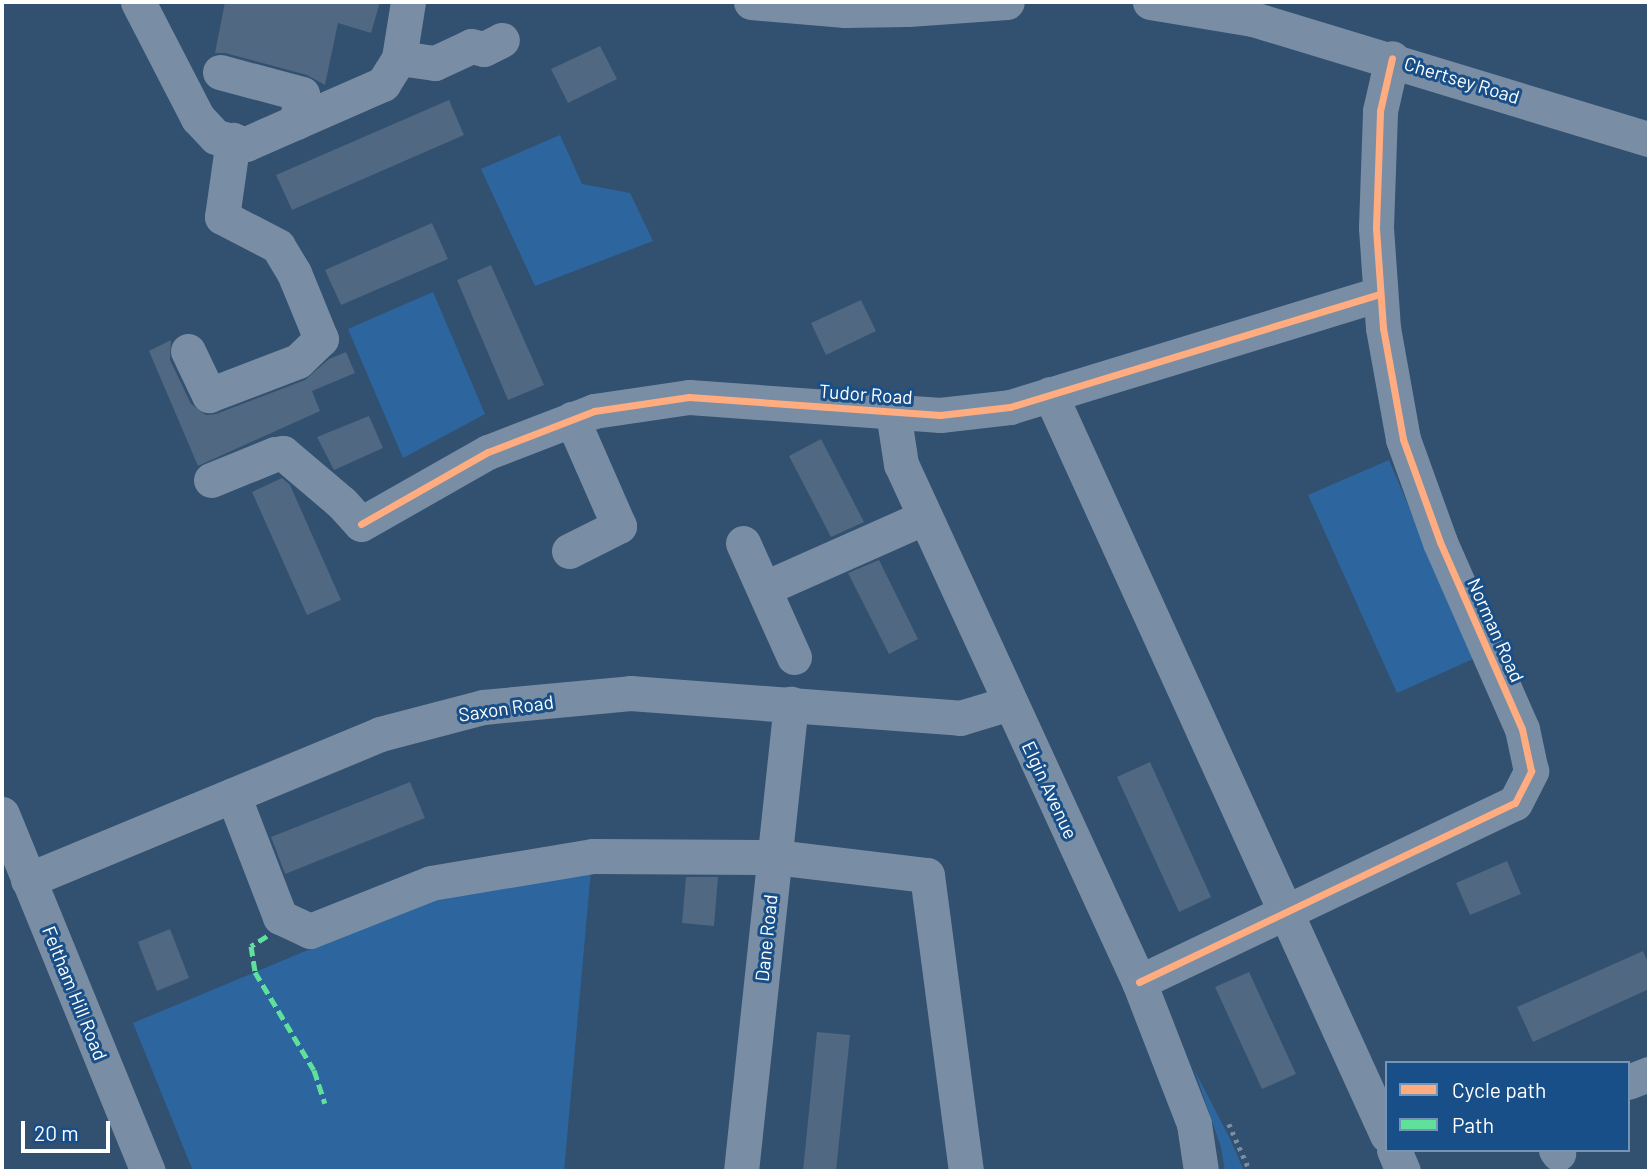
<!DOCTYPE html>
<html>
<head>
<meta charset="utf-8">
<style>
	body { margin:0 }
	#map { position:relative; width:1651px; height:1173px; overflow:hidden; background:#32506f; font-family:Barlow,sans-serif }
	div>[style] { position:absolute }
	.green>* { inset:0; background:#2d669f }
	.building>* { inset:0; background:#506881 }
	.path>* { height:4.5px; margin-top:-2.25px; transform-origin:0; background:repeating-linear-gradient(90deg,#798ea4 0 3.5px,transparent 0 8.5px) }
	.minor>* { height:35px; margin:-17.5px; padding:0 17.5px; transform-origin:17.5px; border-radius:17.5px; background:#798ea4 }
	.quiet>* { height:5px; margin-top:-2.5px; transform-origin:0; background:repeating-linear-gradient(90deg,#60e19b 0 10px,transparent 0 15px) }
	.cycleway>* { height:7px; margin:-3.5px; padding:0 3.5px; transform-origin:3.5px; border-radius:3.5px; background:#ffac80 }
	span { translate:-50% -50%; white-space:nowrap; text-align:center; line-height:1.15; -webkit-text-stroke:6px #194f88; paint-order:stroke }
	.street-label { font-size:19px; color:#fff }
	.frame { position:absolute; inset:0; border:4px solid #fff; pointer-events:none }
	.legend { position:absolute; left:1385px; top:1061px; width:245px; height:91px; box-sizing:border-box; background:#194f88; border:2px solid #7595b8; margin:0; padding:9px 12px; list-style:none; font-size:21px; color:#fff }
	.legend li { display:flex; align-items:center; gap:14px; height:35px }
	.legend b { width:35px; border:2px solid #7595b8 }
	.scale { position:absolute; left:21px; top:1121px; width:89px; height:32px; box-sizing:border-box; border:4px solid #fff; border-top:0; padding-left:9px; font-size:21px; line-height:24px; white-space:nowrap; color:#fff; -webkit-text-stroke:5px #194f88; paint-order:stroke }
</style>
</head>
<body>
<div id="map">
	<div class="green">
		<i style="clip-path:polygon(560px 135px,582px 184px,630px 193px,653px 241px,535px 286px,481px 169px)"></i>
		<i style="clip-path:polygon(433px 292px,485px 414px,403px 458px,348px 329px)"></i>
		<i style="clip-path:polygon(1389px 460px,1473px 659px,1397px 693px,1308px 495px)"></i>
		<i style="clip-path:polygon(591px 870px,564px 1171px,193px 1171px,133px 1023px,418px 904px)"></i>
		<i style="clip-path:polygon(1194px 1069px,1230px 1139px,1244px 1171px,1225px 1171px,1221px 1147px)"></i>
	</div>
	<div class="building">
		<i style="clip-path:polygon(225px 2px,380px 2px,371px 33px,338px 23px,325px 85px,307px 75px,225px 53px,215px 53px)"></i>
		<i style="clip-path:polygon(600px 46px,617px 79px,568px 103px,551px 69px)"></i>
		<i style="clip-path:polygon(449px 100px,464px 135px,292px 210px,276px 175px)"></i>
		<i style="clip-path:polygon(432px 223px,448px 259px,341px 305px,325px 270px)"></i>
		<i style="clip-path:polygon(491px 265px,544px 385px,508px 400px,457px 280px)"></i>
		<i style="clip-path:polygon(861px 300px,876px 331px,826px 355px,811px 323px)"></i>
		<i style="clip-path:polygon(171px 340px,170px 360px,191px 404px,206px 415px,216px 414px,305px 380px,329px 359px,346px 352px,355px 373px,312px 391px,320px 411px,198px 466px,149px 351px)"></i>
		<i style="clip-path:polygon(369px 416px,383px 448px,334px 470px,317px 437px)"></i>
		<i style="clip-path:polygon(821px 439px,864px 522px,831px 537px,789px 456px)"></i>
		<i style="clip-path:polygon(282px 478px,290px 485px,341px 600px,307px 615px,252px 492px)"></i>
		<i style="clip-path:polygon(879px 560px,918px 639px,889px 654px,848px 573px)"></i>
		<i style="clip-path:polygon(1150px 762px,1211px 897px,1179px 912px,1117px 777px)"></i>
		<i style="clip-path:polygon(410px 782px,425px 818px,285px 874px,271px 837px)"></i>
		<i style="clip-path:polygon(1507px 861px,1521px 894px,1470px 915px,1456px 883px)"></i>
		<i style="clip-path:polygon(686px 877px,718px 877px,714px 926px,682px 923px)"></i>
		<i style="clip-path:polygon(170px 929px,189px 978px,157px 991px,138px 942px)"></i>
		<i style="clip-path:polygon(1643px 951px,1649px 965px,1649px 989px,1533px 1042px,1517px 1007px)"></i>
		<i style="clip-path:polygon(1249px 972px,1296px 1074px,1262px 1089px,1215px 987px)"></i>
		<i style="clip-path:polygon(817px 1032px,850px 1035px,836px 1171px,803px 1171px)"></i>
	</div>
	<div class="path">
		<i style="left:1229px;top:1124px;width:51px;rotate:65.9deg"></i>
	</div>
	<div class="minor">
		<i style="left:138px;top:2px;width:131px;rotate:62.7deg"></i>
		<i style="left:198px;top:118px;width:26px;rotate:47deg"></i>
		<i style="left:216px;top:137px;width:31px;rotate:13deg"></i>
		<i style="left:246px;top:144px;width:150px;rotate:-23.7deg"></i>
		<i style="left:383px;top:84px;width:31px;rotate:-58deg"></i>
		<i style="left:399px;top:58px;width:57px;rotate:-80.9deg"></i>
		<i style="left:751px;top:2px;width:94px;rotate:4.9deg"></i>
		<i style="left:845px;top:10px;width:63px;rotate:-0.9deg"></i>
		<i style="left:908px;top:9px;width:99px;rotate:-4deg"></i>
		<i style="left:1150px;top:2px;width:104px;rotate:9.4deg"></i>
		<i style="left:1253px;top:19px;width:414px;rotate:16.9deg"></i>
		<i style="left:399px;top:58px;width:36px;rotate:8deg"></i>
		<i style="left:435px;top:63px;width:40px;rotate:-25deg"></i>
		<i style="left:471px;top:46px;width:13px;rotate:13deg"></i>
		<i style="left:484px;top:49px;width:20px;rotate:-27deg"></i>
		<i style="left:220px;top:72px;width:85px;rotate:15deg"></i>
		<i style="left:302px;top:94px;width:29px;rotate:102deg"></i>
		<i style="left:188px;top:351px;width:49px;rotate:64.5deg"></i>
		<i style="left:209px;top:395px;width:95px;rotate:-20.9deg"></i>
		<i style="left:298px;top:361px;width:32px;rotate:-44deg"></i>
		<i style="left:321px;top:339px;width:71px;rotate:-112.2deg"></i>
		<i style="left:294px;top:273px;width:31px;rotate:-121deg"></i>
		<i style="left:278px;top:246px;width:63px;rotate:-152.6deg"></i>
		<i style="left:222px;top:217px;width:78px;rotate:-81.9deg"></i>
		<i style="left:1050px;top:394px;width:814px;rotate:65.54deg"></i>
		<i style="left:893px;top:412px;width:53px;rotate:81.3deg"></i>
		<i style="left:901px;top:464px;width:570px;rotate:65.32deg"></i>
		<i style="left:1139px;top:982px;width:152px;rotate:68.8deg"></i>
		<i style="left:1194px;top:1124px;width:48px;rotate:81.5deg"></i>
		<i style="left:211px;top:480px;width:69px;rotate:-22.1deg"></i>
		<i style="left:275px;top:454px;width:8px;rotate:-7deg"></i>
		<i style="left:283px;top:453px;width:77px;rotate:40.3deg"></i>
		<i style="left:342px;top:503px;width:28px;rotate:48deg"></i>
		<i style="left:361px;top:524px;width:146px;rotate:-29.6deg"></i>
		<i style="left:488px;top:452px;width:114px;rotate:-21.1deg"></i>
		<i style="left:594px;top:411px;width:96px;rotate:-8.4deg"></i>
		<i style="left:689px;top:397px;width:252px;rotate:4.1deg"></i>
		<i style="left:940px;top:415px;width:70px;rotate:-6.5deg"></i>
		<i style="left:1010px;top:407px;width:387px;rotate:-17deg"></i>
		<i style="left:743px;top:543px;width:125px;rotate:65.9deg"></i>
		<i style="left:569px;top:551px;width:56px;rotate:-26.6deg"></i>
		<i style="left:619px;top:526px;width:117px;rotate:-113.7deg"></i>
		<i style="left:765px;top:588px;width:175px;rotate:-23.9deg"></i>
		<i style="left:233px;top:795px;width:131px;rotate:68.9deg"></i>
		<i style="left:280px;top:917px;width:33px;rotate:25deg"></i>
		<i style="left:310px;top:931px;width:130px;rotate:-21.6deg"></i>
		<i style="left:431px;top:883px;width:164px;rotate:-9.5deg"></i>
		<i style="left:593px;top:856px;width:182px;rotate:0.3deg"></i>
		<i style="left:775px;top:857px;width:153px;rotate:6.8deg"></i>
		<i style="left:927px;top:875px;width:299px;rotate:82.5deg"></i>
		<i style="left:2px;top:814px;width:386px;rotate:67.8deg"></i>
		<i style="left:28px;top:880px;width:381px;rotate:-22.5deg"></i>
		<i style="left:380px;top:734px;width:106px;rotate:-14.7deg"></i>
		<i style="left:483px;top:707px;width:148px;rotate:-5.4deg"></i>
		<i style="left:630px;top:693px;width:331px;rotate:4.3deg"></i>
		<i style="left:960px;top:718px;width:52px;rotate:-16.7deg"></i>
		<i style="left:1139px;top:982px;width:416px;rotate:-25.5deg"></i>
		<i style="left:1515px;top:803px;width:36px;rotate:-63deg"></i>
		<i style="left:1531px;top:771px;width:43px;rotate:-102.1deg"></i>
		<i style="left:1522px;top:729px;width:204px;rotate:-113.7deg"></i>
		<i style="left:1440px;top:542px;width:109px;rotate:-109.8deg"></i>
		<i style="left:1403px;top:439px;width:113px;rotate:-100.2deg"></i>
		<i style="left:1383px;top:328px;width:101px;rotate:-94deg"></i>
		<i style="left:1376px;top:227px;width:116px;rotate:-88deg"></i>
		<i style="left:1380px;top:111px;width:54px;rotate:-77.2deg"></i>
		<i style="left:1628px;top:1082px;width:22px;rotate:-21deg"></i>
		<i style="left:1394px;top:1150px;width:23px;rotate:67deg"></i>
		<i style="left:1556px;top:1150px;width:4px;rotate:56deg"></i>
		<i style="left:741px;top:1171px;width:470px;rotate:-83.9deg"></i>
	</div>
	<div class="quiet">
		<i style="left:267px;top:936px;width:19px;rotate:148deg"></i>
		<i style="left:251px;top:946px;width:26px;rotate:81deg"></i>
		<i style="left:255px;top:972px;width:114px;rotate:59deg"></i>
		<i style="left:314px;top:1070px;width:35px;rotate:72deg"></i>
	</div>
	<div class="cycleway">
		<i style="left:361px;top:524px;width:146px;rotate:-29.6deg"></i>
		<i style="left:488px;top:452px;width:114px;rotate:-21.1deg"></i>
		<i style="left:594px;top:411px;width:96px;rotate:-8.4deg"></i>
		<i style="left:689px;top:397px;width:252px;rotate:4.1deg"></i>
		<i style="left:940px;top:415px;width:70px;rotate:-6.5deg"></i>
		<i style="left:1010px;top:407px;width:387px;rotate:-17deg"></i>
		<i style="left:1139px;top:982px;width:416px;rotate:-25.5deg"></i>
		<i style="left:1515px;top:803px;width:36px;rotate:-63deg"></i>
		<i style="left:1531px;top:771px;width:43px;rotate:-102.1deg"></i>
		<i style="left:1522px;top:729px;width:204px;rotate:-113.7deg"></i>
		<i style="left:1440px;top:542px;width:109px;rotate:-109.8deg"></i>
		<i style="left:1403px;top:439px;width:113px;rotate:-100.2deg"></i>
		<i style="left:1383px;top:328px;width:101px;rotate:-94deg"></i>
		<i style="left:1376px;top:227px;width:116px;rotate:-88deg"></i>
		<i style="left:1380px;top:111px;width:54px;rotate:-77.2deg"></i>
	</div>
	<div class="street-label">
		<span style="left:1462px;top:80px;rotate:17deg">Chertsey Road</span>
		<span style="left:866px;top:394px;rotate:4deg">Tudor Road</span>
		<span style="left:1496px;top:630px;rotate:66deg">Norman Road</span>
		<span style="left:506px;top:708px;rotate:-8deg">Saxon Road</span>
		<span style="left:1050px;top:790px;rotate:65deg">Elgin Avenue</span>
		<span style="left:766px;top:938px;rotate:-84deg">Dane Road</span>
		<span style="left:75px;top:993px;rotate:68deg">Feltham Hill Road</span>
	</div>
	<div class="frame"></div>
	<ul class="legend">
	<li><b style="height:9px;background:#ffac80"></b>Cycle path</li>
	<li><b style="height:9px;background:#60e19b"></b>Path</li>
	</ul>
	<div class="scale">20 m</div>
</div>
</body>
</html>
